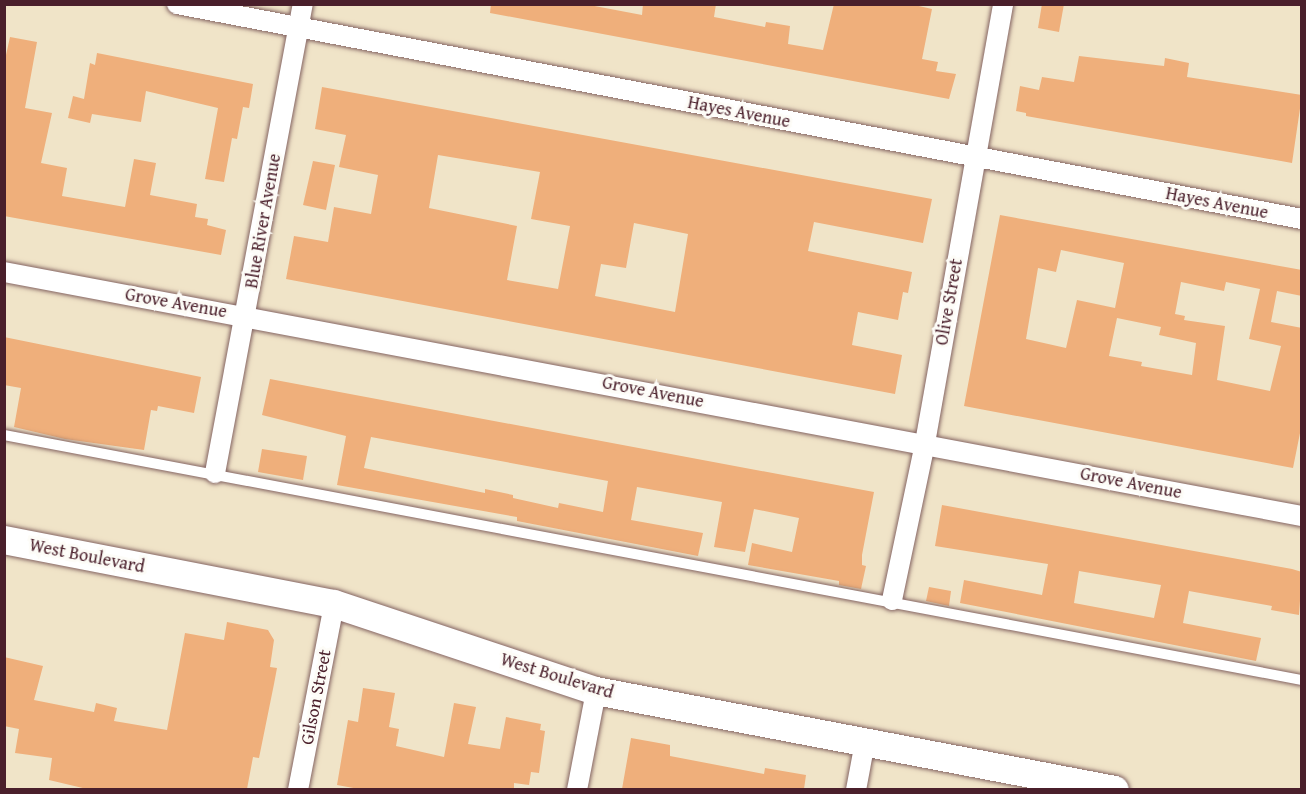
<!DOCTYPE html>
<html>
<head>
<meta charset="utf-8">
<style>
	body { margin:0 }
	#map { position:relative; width:1306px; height:794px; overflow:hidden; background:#f0e4c8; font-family:"Gentium Book Plus",serif }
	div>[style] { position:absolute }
	.building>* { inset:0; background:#efaf7b }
	.roads { filter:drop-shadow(0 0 2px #846462) drop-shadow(0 0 2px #846462) }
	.lane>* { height:10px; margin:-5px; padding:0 5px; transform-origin:5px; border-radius:5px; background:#fff }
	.street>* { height:20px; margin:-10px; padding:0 10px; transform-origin:10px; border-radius:10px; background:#fff }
	.secondary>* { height:28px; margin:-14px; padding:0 14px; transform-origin:14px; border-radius:14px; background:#fff }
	span { translate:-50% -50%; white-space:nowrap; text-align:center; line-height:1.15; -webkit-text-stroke:6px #fdfcf7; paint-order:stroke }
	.street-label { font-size:18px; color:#4a1f2b }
	.frame { position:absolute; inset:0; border:6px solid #4a1f2b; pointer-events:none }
</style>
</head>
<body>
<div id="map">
	<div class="building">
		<i style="clip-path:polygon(491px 4px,584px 4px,642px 15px,643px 4px,716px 4px,714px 17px,765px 27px,766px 22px,790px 26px,788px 44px,823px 50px,834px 4px,910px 4px,932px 9px,922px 59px,938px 62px,936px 71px,956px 74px,949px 99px,490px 13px)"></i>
		<i style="clip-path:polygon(1042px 4px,1064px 4px,1059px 32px,1038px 28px)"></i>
		<i style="clip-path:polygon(10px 37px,37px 42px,25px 108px,52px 113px,41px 163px,67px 168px,62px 196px,125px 207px,134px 159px,156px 163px,150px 195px,197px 204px,195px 217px,208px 219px,207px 225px,226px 230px,221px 255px,4px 216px,4px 64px)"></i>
		<i style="clip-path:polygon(97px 53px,253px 84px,249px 108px,243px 107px,237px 139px,232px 138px,224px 182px,205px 179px,218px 108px,146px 91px,141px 122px,92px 114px,90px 123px,68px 118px,73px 96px,84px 99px,90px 63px,95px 65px)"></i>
		<i style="clip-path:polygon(1079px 56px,1164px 66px,1165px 58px,1189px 63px,1187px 77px,1302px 95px,1292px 163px,1026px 116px,1026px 113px,1016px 111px,1020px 86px,1039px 90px,1042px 77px,1074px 82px)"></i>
		<i style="clip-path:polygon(evenodd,322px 87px,932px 199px,923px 243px,814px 222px,808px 251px,912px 272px,908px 293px,903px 292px,898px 320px,858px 312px,852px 345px,902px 355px,895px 394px,286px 279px,294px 236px,328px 242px,334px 207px,371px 214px,378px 175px,339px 167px,346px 135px,315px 129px,322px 87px,438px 155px,540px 172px,531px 219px,570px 226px,558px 289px,507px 280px,517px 226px,429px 208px,438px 155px,322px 87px,634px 223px,688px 234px,675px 312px,595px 296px,601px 264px,626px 268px,634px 223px)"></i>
		<i style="clip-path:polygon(313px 161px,335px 165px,326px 210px,303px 205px)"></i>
		<i style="clip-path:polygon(evenodd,1000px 215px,1302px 270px,1302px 296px,1277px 291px,1271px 322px,1302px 328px,1302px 423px,1293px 468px,964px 406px,1000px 215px,1061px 250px,1124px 263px,1115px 308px,1077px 300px,1066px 348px,1026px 339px,1038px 268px,1056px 272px,1061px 250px,1000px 215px,1181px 282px,1224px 291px,1226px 282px,1260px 289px,1249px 339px,1281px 346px,1270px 391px,1217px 380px,1225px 326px,1184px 320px,1185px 316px,1175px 314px,1181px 282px,1000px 215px,1117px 318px,1161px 327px,1159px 335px,1196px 343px,1192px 375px,1141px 366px,1142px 362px,1109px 356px,1117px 318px)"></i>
		<i style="clip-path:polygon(4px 337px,201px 377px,194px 413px,158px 406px,157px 411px,151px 410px,144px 450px,65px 439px,14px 427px,21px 388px,4px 385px)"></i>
		<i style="clip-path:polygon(evenodd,270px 379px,874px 492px,862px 555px,862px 565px,866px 566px,861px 589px,839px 585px,839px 581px,748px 565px,752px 543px,792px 552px,799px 518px,754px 509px,745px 552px,714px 547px,722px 502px,637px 487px,631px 520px,703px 533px,698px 556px,517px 521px,517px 517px,337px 485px,346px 436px,262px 415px,270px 379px,371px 437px,608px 481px,603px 512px,559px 503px,558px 508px,513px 498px,513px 495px,485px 489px,485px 493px,364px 468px,371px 437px)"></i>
		<i style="clip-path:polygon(262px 449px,307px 456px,303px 480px,258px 472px)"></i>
		<i style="clip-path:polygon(evenodd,942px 505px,1292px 569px,1302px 572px,1299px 615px,1271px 610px,1272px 606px,1189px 591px,1183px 623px,1261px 638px,1256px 661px,960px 603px,964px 580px,1042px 595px,1048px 564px,935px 546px,942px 505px,1079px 571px,1161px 585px,1154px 618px,1074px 603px,1079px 571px)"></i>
		<i style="clip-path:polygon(929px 587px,951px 591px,949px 606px,926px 601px)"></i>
		<i style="clip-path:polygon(227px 622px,268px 630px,274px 640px,270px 667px,277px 668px,274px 684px,259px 758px,253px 757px,247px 789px,87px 789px,49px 780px,52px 758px,15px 753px,19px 729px,4px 726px,4px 657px,43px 666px,34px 700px,94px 712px,96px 703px,117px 708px,114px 721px,167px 730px,185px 633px,224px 640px)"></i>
		<i style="clip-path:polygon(363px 688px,395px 693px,389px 727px,399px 729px,396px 746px,444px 757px,454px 703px,476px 707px,468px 744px,500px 749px,506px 717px,541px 724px,540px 730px,545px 731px,539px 773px,531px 772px,529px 785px,514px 783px,514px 789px,359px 789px,337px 785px,348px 720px,358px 722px)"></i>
		<i style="clip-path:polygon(631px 738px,670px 745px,670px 756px,764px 774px,765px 768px,806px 775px,804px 789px,622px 789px)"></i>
	</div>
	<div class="roads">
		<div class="lane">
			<i style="left:4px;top:435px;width:1321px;rotate:10.69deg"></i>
		</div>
		<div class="street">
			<i style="left:177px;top:4px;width:1145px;rotate:10.82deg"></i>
			<i style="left:4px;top:272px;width:1321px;rotate:10.65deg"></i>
			<i style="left:215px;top:473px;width:477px;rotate:-79.4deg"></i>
			<i style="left:892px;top:600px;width:160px;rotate:-78.1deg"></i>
			<i style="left:925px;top:443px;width:446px;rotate:-79.9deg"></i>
			<i style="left:298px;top:790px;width:189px;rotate:-79deg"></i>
			<i style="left:577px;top:790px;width:101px;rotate:-79.1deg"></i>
			<i style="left:856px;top:790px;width:49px;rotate:-79.4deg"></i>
		</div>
		<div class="secondary">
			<i style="left:4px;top:540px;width:336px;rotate:11deg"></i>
			<i style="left:334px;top:604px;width:276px;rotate:18.4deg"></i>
			<i style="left:596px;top:691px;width:528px;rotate:10.8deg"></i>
		</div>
	</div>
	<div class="street-label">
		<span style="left:739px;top:112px;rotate:11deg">Hayes Avenue</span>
		<span style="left:1217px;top:203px;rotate:11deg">Hayes Avenue</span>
		<span style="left:263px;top:221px;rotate:-80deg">Blue River Avenue</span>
		<span style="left:949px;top:302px;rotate:-80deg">Olive Street</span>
		<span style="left:176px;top:303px;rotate:10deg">Grove Avenue</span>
		<span style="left:653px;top:392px;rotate:11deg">Grove Avenue</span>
		<span style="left:1131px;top:483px;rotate:11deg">Grove Avenue</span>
		<span style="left:87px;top:556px;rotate:11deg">West Boulevard</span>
		<span style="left:557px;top:676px;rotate:17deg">West Boulevard</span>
		<span style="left:316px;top:697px;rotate:-79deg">Gilson Street</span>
	</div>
	<div class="frame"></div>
</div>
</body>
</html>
